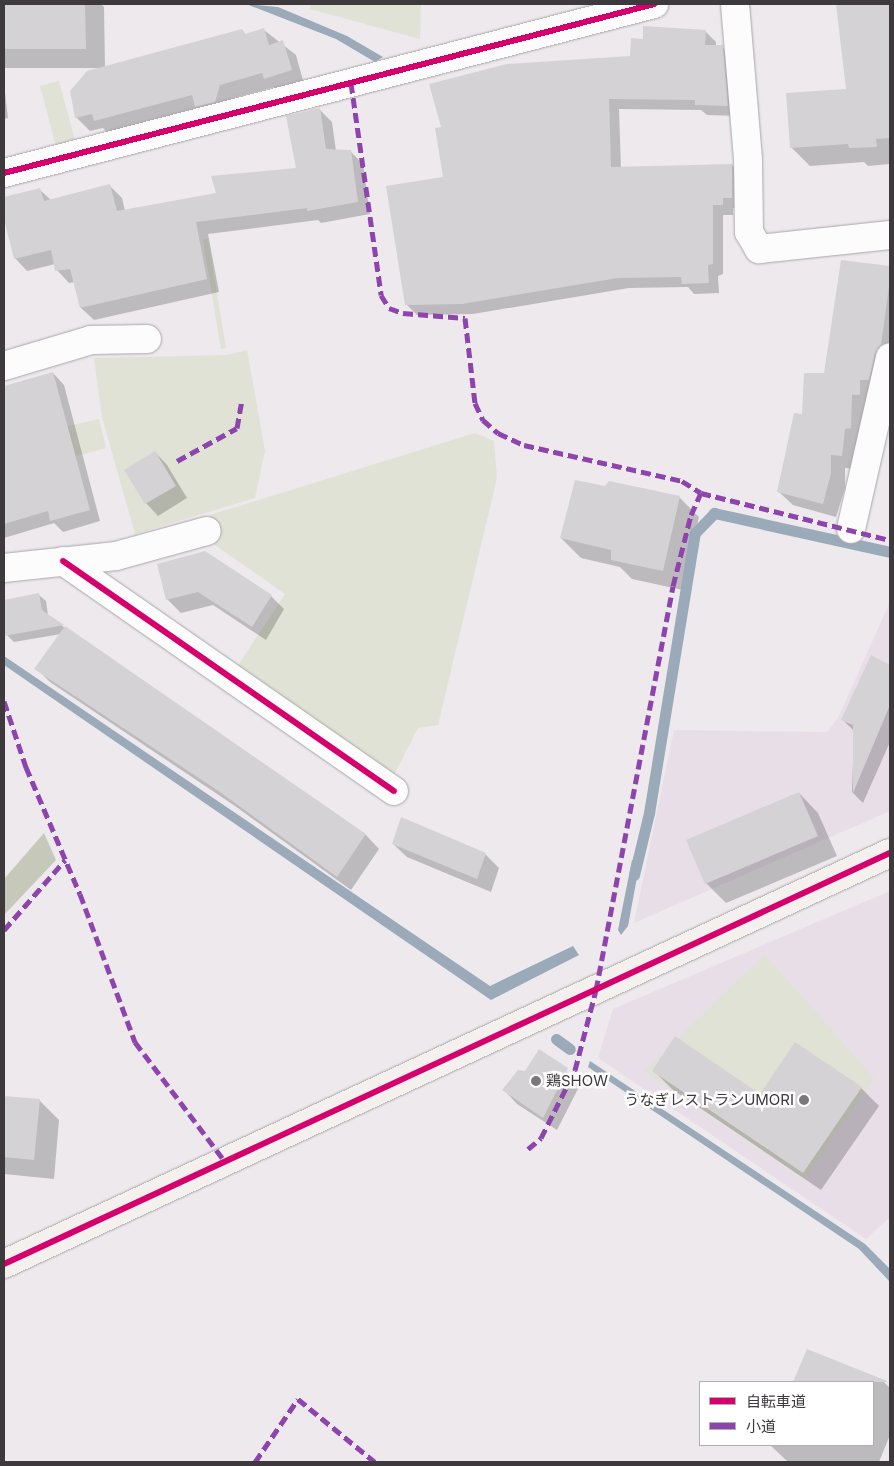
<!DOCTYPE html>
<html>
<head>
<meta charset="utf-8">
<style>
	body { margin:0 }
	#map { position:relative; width:894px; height:1466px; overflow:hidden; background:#ede9ed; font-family:Inter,"Noto Sans JP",sans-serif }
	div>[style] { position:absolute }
	.built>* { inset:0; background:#e8dee8 }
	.green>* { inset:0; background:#e0e2d5 }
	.forest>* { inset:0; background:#c6c9ba }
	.water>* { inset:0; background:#9aaab8 }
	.shadow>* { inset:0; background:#0003 }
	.stream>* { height:11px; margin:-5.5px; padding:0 5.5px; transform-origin:5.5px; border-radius:5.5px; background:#9aaab8 }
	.building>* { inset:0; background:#d5d2d5 }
	.roads { filter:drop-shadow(0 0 1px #a9a5a8) drop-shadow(0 0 1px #a9a5a8) }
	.street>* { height:28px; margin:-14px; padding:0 14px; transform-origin:14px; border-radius:14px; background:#fcfcfc }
	.secondary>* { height:28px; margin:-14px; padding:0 14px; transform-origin:14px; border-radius:14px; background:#f3f0ee }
	.quiet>* { height:5px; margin-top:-2.5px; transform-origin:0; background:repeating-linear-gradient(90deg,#8e44ad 0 10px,transparent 0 15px) }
	.cycleway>* { height:6px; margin:-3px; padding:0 3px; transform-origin:3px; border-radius:3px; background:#d6006c }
	.dots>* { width:14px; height:14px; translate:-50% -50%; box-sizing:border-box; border:2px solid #fff; border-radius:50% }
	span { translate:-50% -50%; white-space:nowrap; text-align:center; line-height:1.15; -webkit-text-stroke:5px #fff; paint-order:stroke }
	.poi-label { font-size:15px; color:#3d393c }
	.left { translate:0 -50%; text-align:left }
	.right { translate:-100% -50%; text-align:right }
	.frame { position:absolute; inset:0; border:5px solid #3d393c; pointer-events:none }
	.legend { position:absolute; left:699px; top:1381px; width:175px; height:65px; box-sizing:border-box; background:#fff; border:1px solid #b1b0b1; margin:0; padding:6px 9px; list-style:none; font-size:15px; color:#3d393c }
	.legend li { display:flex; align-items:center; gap:10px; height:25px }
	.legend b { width:25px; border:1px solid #b1b0b1 }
</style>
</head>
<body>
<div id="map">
	<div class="built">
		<i style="clip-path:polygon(890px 602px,890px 811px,634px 923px,674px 730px,827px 732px,838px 718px)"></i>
		<i style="clip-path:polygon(890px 891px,890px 1217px,866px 1239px,598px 1058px,613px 1009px)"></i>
	</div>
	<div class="green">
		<i style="clip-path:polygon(310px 4px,421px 4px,420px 39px,310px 9px)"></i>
		<i style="clip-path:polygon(59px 81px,76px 144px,57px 150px,40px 86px)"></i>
		<i style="clip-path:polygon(208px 239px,226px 348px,221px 349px,203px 240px)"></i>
		<i style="clip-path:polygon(247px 350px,265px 451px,255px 498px,135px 534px,102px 417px,94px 358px,227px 355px)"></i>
		<i style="clip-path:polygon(99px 419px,106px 448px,39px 466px,30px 435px)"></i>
		<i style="clip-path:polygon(475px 433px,494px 441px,497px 478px,438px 725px,418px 728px,394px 775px,237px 667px,285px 594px,215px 545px,210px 515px)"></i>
		<i style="clip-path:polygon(765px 954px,874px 1078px,805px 1179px,644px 1071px)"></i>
	</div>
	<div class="forest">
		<i style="clip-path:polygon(44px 833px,56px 860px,4px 915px,4px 879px)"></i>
	</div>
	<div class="water">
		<i style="clip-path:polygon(246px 4px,278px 7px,347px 36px,383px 57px,375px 62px,336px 39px)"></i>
		<i style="clip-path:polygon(4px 656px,490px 986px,573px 946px,579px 955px,491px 1000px,4px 665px)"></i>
		<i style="clip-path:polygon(632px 860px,640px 861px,628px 926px,621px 935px,618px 930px)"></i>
		<i style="clip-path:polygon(590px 1061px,865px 1244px,890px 1269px,890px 1282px,859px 1249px,588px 1067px)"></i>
	</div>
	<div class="shadow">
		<i style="clip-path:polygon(4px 4px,101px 4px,104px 7px,105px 67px,242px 30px,246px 35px,264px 30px,296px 55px,304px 84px,278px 92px,274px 87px,233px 98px,228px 115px,108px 134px,103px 128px,90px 131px,76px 117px,99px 68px,4px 68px)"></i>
		<i style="clip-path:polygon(837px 4px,890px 4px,890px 164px,868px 166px,864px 162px,810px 166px,792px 148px,787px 94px,848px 90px)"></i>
		<i style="clip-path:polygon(705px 31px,716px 42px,716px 47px,722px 47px,733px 57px,738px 116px,707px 115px,701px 110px,619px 109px,621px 168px,732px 165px,742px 176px,742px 208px,733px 208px,733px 215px,723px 215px,723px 274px,718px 276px,719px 293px,694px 294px,688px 287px,629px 288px,473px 314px,417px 315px,406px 304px,444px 178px,632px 58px,644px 40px)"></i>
		<i style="clip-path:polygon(4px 84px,8px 118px,4px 119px)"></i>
		<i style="clip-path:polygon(319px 109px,332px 122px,336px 151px,350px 151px,363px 164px,370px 214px,321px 223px,318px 220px,208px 234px,219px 292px,94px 320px,81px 308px,75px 282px,69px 283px,57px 270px,55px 264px,27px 271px,15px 258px,4px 214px,4px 198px,40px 190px,51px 200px,109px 185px,122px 198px,125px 211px,217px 194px,298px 169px)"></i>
		<i style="clip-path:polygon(842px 262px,890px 267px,890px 365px,856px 469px,845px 468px,845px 488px,836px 517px,793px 505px,779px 492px,804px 415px,825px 374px)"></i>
		<i style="clip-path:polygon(53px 373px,64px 385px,100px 521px,63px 532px,54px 523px,4px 538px,4px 387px)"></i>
		<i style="clip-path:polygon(155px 452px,167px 465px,187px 498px,158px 516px,146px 503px)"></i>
		<i style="clip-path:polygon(605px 487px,679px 497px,699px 517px,683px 590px,632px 579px,620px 567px,581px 558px,561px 538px)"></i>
		<i style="clip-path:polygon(159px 565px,271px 596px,284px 609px,266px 640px,213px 605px,181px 613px,167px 599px)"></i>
		<i style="clip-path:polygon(39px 595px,46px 601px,48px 615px,65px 628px,366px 835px,379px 849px,351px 890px,235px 806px,50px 682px,36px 668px,61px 634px,14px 642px,7px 635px,4px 617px,4px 601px)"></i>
		<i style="clip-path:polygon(871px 657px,890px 666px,890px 742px,863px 803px,852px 792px,854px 731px,842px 719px)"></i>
		<i style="clip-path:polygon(799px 793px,818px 813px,837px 856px,726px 903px,706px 883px,688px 841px)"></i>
		<i style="clip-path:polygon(393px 844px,485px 854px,499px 868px,491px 892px,407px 857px)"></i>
		<i style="clip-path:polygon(540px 1051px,581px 1083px,557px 1130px,517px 1104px,504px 1090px,526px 1073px)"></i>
		<i style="clip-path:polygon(654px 1071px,761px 1096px,861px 1088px,879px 1106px,821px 1190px,672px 1089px)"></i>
		<i style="clip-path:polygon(4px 1097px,39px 1100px,59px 1120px,54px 1179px,4px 1174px)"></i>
		<i style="clip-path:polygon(808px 1350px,884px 1382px,890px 1388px,890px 1435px,879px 1462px,788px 1462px,770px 1445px,873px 1445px,873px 1382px,794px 1382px)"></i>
	</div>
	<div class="stream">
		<i style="left:634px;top:875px;width:64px;rotate:-76.4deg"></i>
		<i style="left:649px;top:813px;width:284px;rotate:-80.7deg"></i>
		<i style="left:695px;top:533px;width:28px;rotate:-46deg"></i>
		<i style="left:714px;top:513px;width:180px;rotate:12.5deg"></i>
		<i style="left:556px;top:1039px;width:17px;rotate:36deg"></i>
	</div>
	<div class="building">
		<i style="clip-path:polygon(4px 4px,85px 4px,86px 49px,4px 49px)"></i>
		<i style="clip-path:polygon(836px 4px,890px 4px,890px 138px,876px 139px,877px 147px,849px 148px,848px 144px,790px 148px,786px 93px,846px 89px)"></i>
		<i style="clip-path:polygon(643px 26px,706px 30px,705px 45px,723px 45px,728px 106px,695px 105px,695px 100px,609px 99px,611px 167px,732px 164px,732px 198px,723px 198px,723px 205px,713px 205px,713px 264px,708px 265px,709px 283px,682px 284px,681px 277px,618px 278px,462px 304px,405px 305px,386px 186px,443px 177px,435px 128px,441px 127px,429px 84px,507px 64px,630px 56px,631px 38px,643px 39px)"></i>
		<i style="clip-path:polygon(264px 28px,269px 45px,283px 40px,292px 70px,264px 79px,262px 73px,220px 85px,215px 102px,195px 107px,192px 95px,94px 121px,92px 114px,75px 118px,70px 91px,87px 71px,242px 29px,245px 34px)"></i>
		<i style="clip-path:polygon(320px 108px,326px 149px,351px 150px,358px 202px,307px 211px,307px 208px,196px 222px,207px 279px,80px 308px,70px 269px,55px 271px,51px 250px,14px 259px,4px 219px,4px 197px,40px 188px,44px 201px,110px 184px,117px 211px,216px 193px,211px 176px,296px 168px,286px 116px)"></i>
		<i style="clip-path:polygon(841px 260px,890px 266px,890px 279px,881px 345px,875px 354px,869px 380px,860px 380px,860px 395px,852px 395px,851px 428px,845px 429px,842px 456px,831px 455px,831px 473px,823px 504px,777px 492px,794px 413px,802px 414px,804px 373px,824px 373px)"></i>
		<i style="clip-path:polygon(53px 372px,90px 510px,50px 521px,48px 511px,4px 524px,4px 386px)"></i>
		<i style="clip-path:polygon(155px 451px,176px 486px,145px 504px,124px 470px)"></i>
		<i style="clip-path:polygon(575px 480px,605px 486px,609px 481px,680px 496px,663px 571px,611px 560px,611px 550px,560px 538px)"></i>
		<i style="clip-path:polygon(205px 551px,272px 595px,252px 627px,198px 592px,166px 600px,157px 564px)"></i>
		<i style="clip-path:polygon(39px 593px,42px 610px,64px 625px,4px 636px,4px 600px)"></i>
		<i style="clip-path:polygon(65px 626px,366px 834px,337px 877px,220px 792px,34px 669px)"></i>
		<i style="clip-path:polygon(871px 655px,890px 665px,890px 705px,853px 793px,853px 725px,841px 720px)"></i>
		<i style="clip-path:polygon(799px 792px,818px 836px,705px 884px,686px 840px)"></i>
		<i style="clip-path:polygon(401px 817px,486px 853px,477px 879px,392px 844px)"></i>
		<i style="clip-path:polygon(675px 1036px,760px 1094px,795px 1042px,862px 1087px,803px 1173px,652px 1071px)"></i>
		<i style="clip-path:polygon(539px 1049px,568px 1068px,543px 1118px,502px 1090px,518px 1070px,525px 1071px)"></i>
		<i style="clip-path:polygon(4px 1096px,40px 1099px,34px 1160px,4px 1157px)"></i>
		<i style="clip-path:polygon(807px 1349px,887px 1381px,887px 1382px,793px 1382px)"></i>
	</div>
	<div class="roads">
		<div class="street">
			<i style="left:735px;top:4px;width:157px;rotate:85.2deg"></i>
			<i style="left:748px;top:160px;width:72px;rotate:89.2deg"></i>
			<i style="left:749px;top:232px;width:20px;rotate:60deg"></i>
			<i style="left:759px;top:249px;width:132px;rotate:-6.1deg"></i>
			<i style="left:4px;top:173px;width:672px;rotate:-14.57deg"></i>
			<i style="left:4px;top:366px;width:91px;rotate:-16.6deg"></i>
			<i style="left:91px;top:340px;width:56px;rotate:-1deg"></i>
			<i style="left:851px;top:529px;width:176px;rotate:-77.2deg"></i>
			<i style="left:63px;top:561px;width:403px;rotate:34.8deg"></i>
			<i style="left:4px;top:568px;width:113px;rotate:-6.1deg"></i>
			<i style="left:116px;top:556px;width:94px;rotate:-15.4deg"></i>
		</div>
		<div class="secondary">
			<i style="left:4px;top:1264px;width:977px;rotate:-24.89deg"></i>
		</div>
	</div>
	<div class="quiet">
		<i style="left:351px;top:83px;width:214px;rotate:81.9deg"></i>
		<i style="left:381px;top:295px;width:15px;rotate:58deg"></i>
		<i style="left:389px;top:308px;width:15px;rotate:20deg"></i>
		<i style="left:403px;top:313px;width:62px;rotate:4.6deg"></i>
		<i style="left:465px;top:318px;width:86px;rotate:83.3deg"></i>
		<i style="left:475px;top:403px;width:19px;rotate:65deg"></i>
		<i style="left:483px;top:420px;width:20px;rotate:41deg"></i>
		<i style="left:498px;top:433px;width:29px;rotate:25deg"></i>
		<i style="left:524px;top:445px;width:162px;rotate:12.8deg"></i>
		<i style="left:682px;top:481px;width:22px;rotate:32deg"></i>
		<i style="left:177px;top:461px;width:68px;rotate:-28.8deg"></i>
		<i style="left:237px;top:428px;width:28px;rotate:-80deg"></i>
		<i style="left:4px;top:701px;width:70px;rotate:71.6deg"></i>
		<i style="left:26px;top:767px;width:138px;rotate:67deg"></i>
		<i style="left:80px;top:894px;width:158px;rotate:69.6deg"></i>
		<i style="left:135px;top:1042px;width:148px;rotate:53deg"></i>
		<i style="left:4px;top:930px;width:93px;rotate:-48.9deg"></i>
		<i style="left:528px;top:1149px;width:17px;rotate:-40deg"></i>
		<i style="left:541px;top:1138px;width:76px;rotate:-63.4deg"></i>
		<i style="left:575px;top:1070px;width:83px;rotate:-75.3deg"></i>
		<i style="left:596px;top:990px;width:411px;rotate:-79.2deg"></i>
		<i style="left:673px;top:586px;width:73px;rotate:-75.8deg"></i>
		<i style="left:691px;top:515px;width:24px;rotate:-66deg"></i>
		<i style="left:701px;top:493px;width:195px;rotate:14deg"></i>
		<i style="left:255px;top:1462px;width:76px;rotate:-55.7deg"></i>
		<i style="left:298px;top:1399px;width:99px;rotate:39.3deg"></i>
	</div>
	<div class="cycleway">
		<i style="left:4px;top:173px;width:672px;rotate:-14.57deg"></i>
		<i style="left:63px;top:561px;width:403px;rotate:34.8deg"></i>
		<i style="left:4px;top:1264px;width:977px;rotate:-24.89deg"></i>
	</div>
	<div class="dots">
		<i style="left:536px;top:1081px;background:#7b777a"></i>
		<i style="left:804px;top:1100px;background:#7b777a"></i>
	</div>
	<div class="poi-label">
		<span class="left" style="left:546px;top:1081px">鶏SHOW</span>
		<span class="right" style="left:794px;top:1100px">うなぎレストランUMORI</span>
	</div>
	<div class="frame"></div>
	<ul class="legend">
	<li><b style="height:6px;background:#d6006c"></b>自転車道</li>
	<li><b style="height:6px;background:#8e44ad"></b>小道</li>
	</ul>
</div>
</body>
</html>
